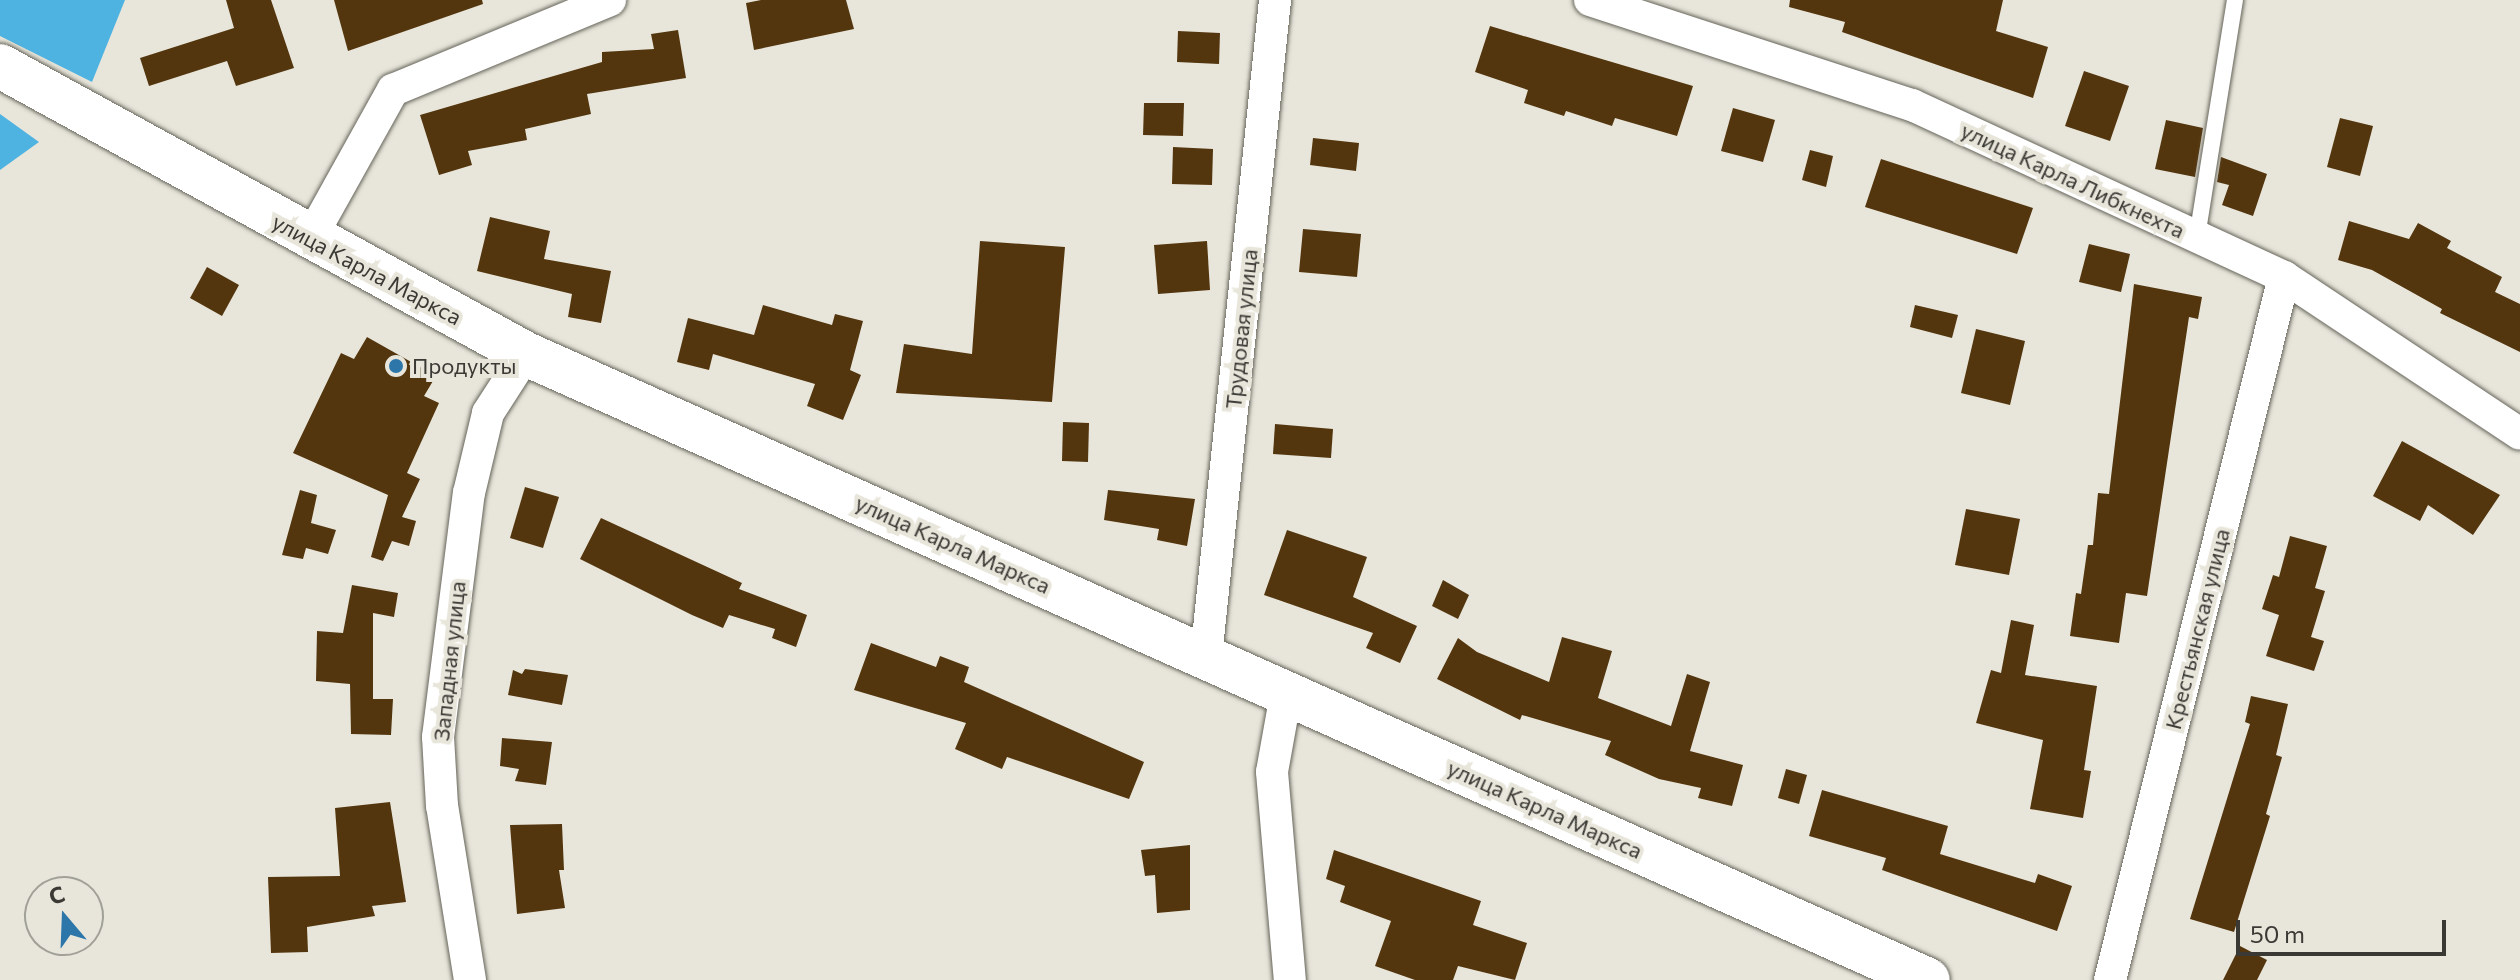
<!DOCTYPE html>
<html>
<head>
<meta charset="utf-8">
<style>
	body { margin:0 }
	#map { position:relative; width:2520px; height:980px; overflow:hidden; background:#e8e6db; font-family:Commissioner,sans-serif }
	div>[style] { position:absolute }
	.water>* { inset:0; background:#4fb3e1 }
	.building>* { inset:0; background:#54360e }
	.roads { filter:drop-shadow(0 0 2px #66645a) drop-shadow(0 0 2px #66645a) }
	.service>* { height:16px; margin:-8px; padding:0 8px; transform-origin:8px; border-radius:8px; background:#fff }
	.minor>* { height:32px; margin:-16px; padding:0 16px; transform-origin:16px; border-radius:16px; background:#fff }
	.secondary>* { height:44px; margin:-22px; padding:0 22px; transform-origin:22px; border-radius:22px; background:#fff }
	.dots>* { width:22px; height:22px; translate:-50% -50%; box-sizing:border-box; border:4px solid #e8e6db; border-radius:50% }
	span { translate:-50% -50%; white-space:nowrap; text-align:center; line-height:1.15; -webkit-text-stroke:8px #e8e6db; paint-order:stroke }
	.street-label { font-size:22px; color:#3a3934 }
	.poi-label { font-size:22px; color:#3a3934 }
	.left { translate:0 -50%; text-align:left }
	.north { position:absolute; left:24px; top:876px; width:80px; height:80px; box-sizing:border-box; background:#e8e6db; border:2px solid #a2a198; border-radius:50%; rotate:341deg; font-size:22px; font-weight:700; line-height:32px; text-align:center; color:#3a3934 }
	.north::after { content:''; display:block; margin:auto; width:28px; height:36px; background:#2d76aa; clip-path:polygon(50% 0,100% 100%,50% 72%,0 100%) }
	.scale { position:absolute; left:2236px; top:920px; width:210px; height:36px; box-sizing:border-box; border:4px solid #3a3934; border-top:0; padding-left:10px; font-size:24px; line-height:28px; white-space:nowrap; color:#3a3934; -webkit-text-stroke:6px #e8e6db; paint-order:stroke }
</style>
</head>
<body>
<div id="map">
	<div class="water">
		<i style="clip-path:polygon(0 0,125px 0,92px 82px,0 36px)"></i>
		<i style="clip-path:polygon(0 114px,39px 142px,0 170px)"></i>
	</div>
	<div class="building">
		<i style="clip-path:polygon(226px 0,271px 0,294px 68px,236px 86px,227px 61px,149px 86px,140px 58px,234px 28px)"></i>
		<i style="clip-path:polygon(334px 0,482px 0,483px 4px,348px 51px)"></i>
		<i style="clip-path:polygon(761px 0,846px 0,854px 29px,754px 50px,746px 3px)"></i>
		<i style="clip-path:polygon(1790px 0,2003px 0,1996px 31px,2048px 47px,2033px 98px,1842px 32px,1845px 22px,1789px 7px)"></i>
		<i style="clip-path:polygon(1490px 26px,1693px 86px,1677px 136px,1615px 118px,1612px 126px,1566px 111px,1564px 116px,1524px 103px,1528px 90px,1475px 72px)"></i>
		<i style="clip-path:polygon(678px 30px,686px 78px,587px 94px,591px 114px,525px 129px,527px 140px,468px 151px,472px 165px,439px 175px,420px 115px,602px 62px,602px 52px,654px 49px,651px 34px)"></i>
		<i style="clip-path:polygon(1178px 31px,1220px 33px,1219px 64px,1177px 62px)"></i>
		<i style="clip-path:polygon(2084px 71px,2129px 86px,2110px 141px,2065px 126px)"></i>
		<i style="clip-path:polygon(1144px 103px,1184px 103px,1183px 136px,1143px 135px)"></i>
		<i style="clip-path:polygon(1733px 108px,1775px 120px,1763px 162px,1721px 151px)"></i>
		<i style="clip-path:polygon(2340px 118px,2373px 126px,2360px 176px,2327px 167px)"></i>
		<i style="clip-path:polygon(2166px 120px,2203px 128px,2195px 177px,2155px 169px)"></i>
		<i style="clip-path:polygon(1313px 138px,1359px 143px,1356px 171px,1310px 165px)"></i>
		<i style="clip-path:polygon(1173px 147px,1213px 149px,1212px 185px,1172px 184px)"></i>
		<i style="clip-path:polygon(1810px 150px,1833px 156px,1826px 187px,1802px 180px)"></i>
		<i style="clip-path:polygon(2221px 157px,2267px 174px,2253px 216px,2222px 205px,2229px 185px,2217px 182px)"></i>
		<i style="clip-path:polygon(1881px 159px,2033px 208px,2017px 254px,1865px 207px)"></i>
		<i style="clip-path:polygon(490px 217px,550px 231px,544px 259px,611px 271px,601px 323px,568px 317px,572px 294px,477px 271px)"></i>
		<i style="clip-path:polygon(2349px 221px,2409px 239px,2418px 223px,2451px 241px,2447px 248px,2502px 277px,2495px 292px,2520px 304px,2520px 352px,2440px 313px,2442px 309px,2372px 270px,2338px 260px)"></i>
		<i style="clip-path:polygon(1303px 229px,1361px 234px,1357px 277px,1299px 272px)"></i>
		<i style="clip-path:polygon(980px 241px,1065px 247px,1052px 402px,896px 393px,904px 344px,972px 354px)"></i>
		<i style="clip-path:polygon(1207px 241px,1210px 290px,1158px 294px,1154px 245px)"></i>
		<i style="clip-path:polygon(2089px 244px,2130px 254px,2121px 292px,2079px 282px)"></i>
		<i style="clip-path:polygon(207px 267px,239px 285px,222px 316px,190px 298px)"></i>
		<i style="clip-path:polygon(2134px 284px,2202px 297px,2198px 319px,2189px 317px,2147px 596px,2126px 593px,2119px 643px,2070px 636px,2076px 593px,2081px 594px,2088px 545px,2093px 545px,2098px 493px,2109px 494px)"></i>
		<i style="clip-path:polygon(763px 305px,832px 325px,835px 314px,863px 321px,850px 370px,861px 375px,843px 420px,807px 406px,815px 384px,713px 354px,709px 370px,677px 362px,688px 318px,754px 335px)"></i>
		<i style="clip-path:polygon(1915px 305px,1958px 315px,1952px 338px,1910px 327px)"></i>
		<i style="clip-path:polygon(1976px 329px,2025px 341px,2010px 405px,1961px 393px)"></i>
		<i style="clip-path:polygon(367px 337px,436px 376px,424px 396px,439px 403px,407px 473px,420px 479px,402px 517px,416px 521px,409px 546px,392px 541px,383px 561px,371px 557px,388px 495px,293px 453px,341px 353px,354px 359px)"></i>
		<i style="clip-path:polygon(1063px 422px,1089px 423px,1088px 462px,1062px 461px)"></i>
		<i style="clip-path:polygon(1275px 424px,1333px 429px,1331px 458px,1273px 454px)"></i>
		<i style="clip-path:polygon(2402px 441px,2500px 495px,2473px 535px,2428px 505px,2420px 521px,2373px 496px)"></i>
		<i style="clip-path:polygon(525px 487px,559px 497px,543px 548px,510px 538px)"></i>
		<i style="clip-path:polygon(300px 490px,317px 495px,311px 523px,336px 530px,328px 554px,306px 548px,303px 559px,282px 555px)"></i>
		<i style="clip-path:polygon(1108px 490px,1195px 499px,1187px 546px,1157px 540px,1159px 529px,1104px 520px)"></i>
		<i style="clip-path:polygon(1966px 509px,2020px 519px,2009px 575px,1955px 565px)"></i>
		<i style="clip-path:polygon(601px 518px,742px 583px,739px 589px,807px 615px,796px 647px,772px 638px,775px 629px,729px 615px,723px 628px,692px 615px,580px 559px)"></i>
		<i style="clip-path:polygon(1287px 530px,1367px 557px,1353px 597px,1417px 626px,1400px 663px,1366px 648px,1373px 633px,1264px 595px)"></i>
		<i style="clip-path:polygon(2290px 536px,2327px 546px,2315px 588px,2325px 591px,2311px 637px,2324px 641px,2314px 671px,2266px 656px,2279px 615px,2262px 609px,2273px 575px,2279px 577px)"></i>
		<i style="clip-path:polygon(1443px 580px,1469px 595px,1458px 619px,1432px 606px)"></i>
		<i style="clip-path:polygon(352px 585px,398px 593px,394px 617px,373px 613px,373px 699px,393px 699px,391px 735px,351px 734px,350px 684px,316px 681px,317px 631px,343px 633px)"></i>
		<i style="clip-path:polygon(2011px 620px,2034px 625px,2025px 675px,2097px 686px,2084px 770px,2091px 771px,2083px 818px,2030px 809px,2043px 740px,1976px 723px,1991px 670px,2001px 673px)"></i>
		<i style="clip-path:polygon(1562px 637px,1612px 651px,1598px 698px,1671px 726px,1687px 674px,1710px 682px,1690px 751px,1743px 765px,1732px 806px,1698px 798px,1701px 788px,1659px 779px,1605px 755px,1611px 741px,1522px 715px,1520px 720px,1437px 679px,1458px 638px,1477px 652px,1549px 682px)"></i>
		<i style="clip-path:polygon(871px 643px,936px 667px,940px 656px,969px 667px,964px 682px,1144px 762px,1129px 799px,1007px 757px,1002px 769px,955px 749px,966px 723px,854px 690px)"></i>
		<i style="clip-path:polygon(525px 669px,568px 675px,562px 705px,508px 695px,513px 670px,522px 674px)"></i>
		<i style="clip-path:polygon(2251px 696px,2288px 704px,2276px 755px,2282px 757px,2266px 814px,2270px 816px,2234px 932px,2190px 919px,2250px 724px,2245px 722px)"></i>
		<i style="clip-path:polygon(502px 738px,552px 742px,546px 785px,515px 781px,519px 769px,500px 766px)"></i>
		<i style="clip-path:polygon(1786px 769px,1807px 775px,1799px 804px,1778px 798px)"></i>
		<i style="clip-path:polygon(1822px 790px,1948px 826px,1940px 854px,2035px 883px,2038px 874px,2072px 886px,2057px 931px,1882px 870px,1886px 858px,1809px 836px)"></i>
		<i style="clip-path:polygon(390px 802px,406px 902px,372px 906px,375px 916px,307px 927px,308px 952px,271px 953px,268px 877px,340px 876px,335px 808px)"></i>
		<i style="clip-path:polygon(562px 824px,564px 870px,559px 870px,565px 908px,517px 914px,510px 825px)"></i>
		<i style="clip-path:polygon(1190px 845px,1190px 910px,1157px 913px,1155px 875px,1145px 876px,1141px 850px)"></i>
		<i style="clip-path:polygon(1334px 850px,1481px 901px,1473px 925px,1527px 943px,1515px 980px,1458px 966px,1453px 980px,1415px 980px,1375px 966px,1391px 921px,1340px 902px,1345px 886px,1326px 879px)"></i>
		<i style="clip-path:polygon(2240px 946px,2267px 960px,2257px 980px,2223px 980px)"></i>
	</div>
	<div class="roads">
		<div class="service">
			<i style="left:2197px;top:237px;width:240px;rotate:-80.9deg"></i>
		</div>
		<div class="minor">
			<i style="left:1590px;top:0;width:339px;rotate:18.1deg"></i>
			<i style="left:1912px;top:105px;width:410px;rotate:24.8deg"></i>
			<i style="left:2284px;top:277px;width:283px;rotate:33.6deg"></i>
			<i style="left:310px;top:239px;width:171px;rotate:-60.9deg"></i>
			<i style="left:393px;top:90px;width:235px;rotate:-22.5deg"></i>
			<i style="left:1206px;top:657px;width:661px;rotate:-84deg"></i>
			<i style="left:1286px;top:694px;width:79px;rotate:100.2deg"></i>
			<i style="left:1272px;top:772px;width:209px;rotate:85.1deg"></i>
			<i style="left:470px;top:980px;width:176px;rotate:-99.1deg"></i>
			<i style="left:442px;top:806px;width:69px;rotate:-93.3deg"></i>
			<i style="left:438px;top:737px;width:246px;rotate:-82.8deg"></i>
			<i style="left:469px;top:493px;width:82px;rotate:-76.6deg"></i>
			<i style="left:488px;top:413px;width:70px;rotate:-57.2deg"></i>
			<i style="left:2110px;top:980px;width:724px;rotate:-76.1deg"></i>
		</div>
		<div class="secondary">
			<i style="left:0;top:66px;width:600px;rotate:28.7deg"></i>
			<i style="left:526px;top:354px;width:1535px;rotate:24.06deg"></i>
		</div>
	</div>
	<div class="dots">
		<i style="left:396px;top:366px;background:#2d76aa"></i>
	</div>
	<div class="street-label">
		<span style="left:2073px;top:180px;rotate:25deg">улица Карла Либкнехта</span>
		<span style="left:367px;top:269px;rotate:28deg">улица Карла Маркса</span>
		<span style="left:1241px;top:329px;rotate:-84deg">Трудовая улица</span>
		<span style="left:953px;top:544px;rotate:24deg">улица Карла Маркса</span>
		<span style="left:2197px;top:629px;rotate:-76deg">Крестьянская улица</span>
		<span style="left:449px;top:661px;rotate:-84deg">Западная улица</span>
		<span style="left:1545px;top:809px;rotate:24deg">улица Карла Маркса</span>
	</div>
	<div class="poi-label">
		<span class="left" style="left:412px;top:366px">Продукты</span>
	</div>
	<div class="north">С</div>
	<div class="scale">50 m</div>
</div>
</body>
</html>
